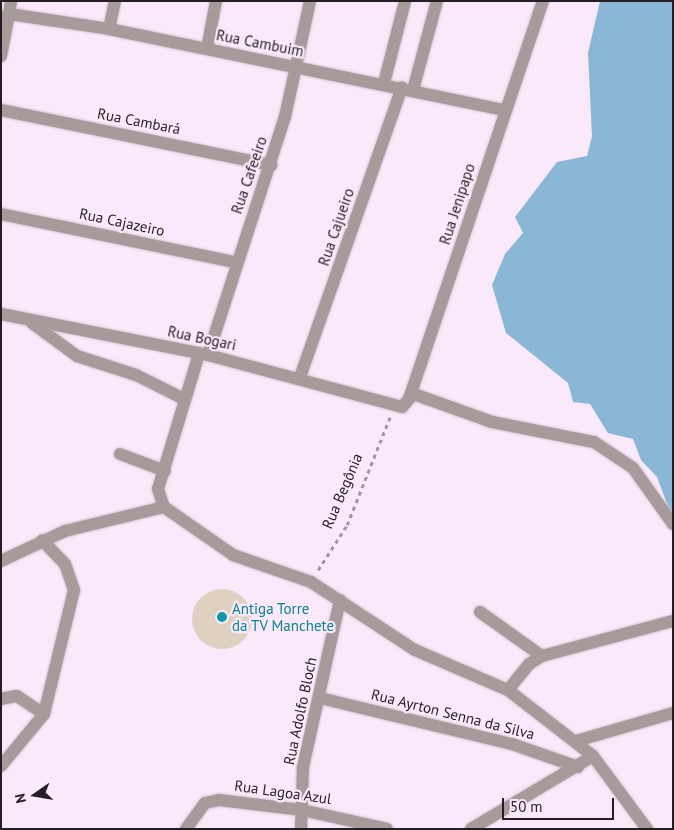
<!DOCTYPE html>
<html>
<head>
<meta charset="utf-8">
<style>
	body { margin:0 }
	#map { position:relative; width:674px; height:830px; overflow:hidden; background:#f9e9fa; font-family:"PT Sans",sans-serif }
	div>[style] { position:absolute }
	.water>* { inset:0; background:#89b7d5 }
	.building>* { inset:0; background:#ded1bf }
	.round { border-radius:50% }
	.path>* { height:2.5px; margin-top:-1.25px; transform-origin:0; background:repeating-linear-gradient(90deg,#a296a3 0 4px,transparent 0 8px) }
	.roads { filter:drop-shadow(0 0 1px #d3c5d4) drop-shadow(0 0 1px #d3c5d4) }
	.minor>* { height:12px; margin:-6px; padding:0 6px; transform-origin:6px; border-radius:6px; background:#a69b9a }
	.dots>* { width:14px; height:14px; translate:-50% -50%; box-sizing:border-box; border:2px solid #f9e9fa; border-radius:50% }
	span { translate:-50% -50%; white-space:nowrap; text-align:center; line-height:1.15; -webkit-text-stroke:4.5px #f9e9fa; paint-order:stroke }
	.street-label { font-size:15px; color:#251f25 }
	.culture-label { font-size:15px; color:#0d838f }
	.left { translate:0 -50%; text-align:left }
	.frame { position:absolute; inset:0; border:2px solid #251f25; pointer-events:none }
	.north { position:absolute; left:10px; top:770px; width:50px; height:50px; -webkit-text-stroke:4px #f9e9fa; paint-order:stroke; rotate:257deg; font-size:14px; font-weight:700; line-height:20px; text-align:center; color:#251f25 }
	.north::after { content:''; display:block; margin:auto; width:18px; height:22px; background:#251f25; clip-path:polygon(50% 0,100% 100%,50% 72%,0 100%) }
	.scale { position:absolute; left:502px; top:798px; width:112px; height:22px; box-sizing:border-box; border:2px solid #251f25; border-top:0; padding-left:6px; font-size:15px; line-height:18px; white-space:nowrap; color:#251f25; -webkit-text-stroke:4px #f9e9fa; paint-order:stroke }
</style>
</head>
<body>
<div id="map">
	<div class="water">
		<i style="clip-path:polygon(600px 1px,673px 1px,673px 520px,657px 477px,641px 460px,633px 439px,608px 433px,590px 404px,573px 402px,568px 383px,506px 333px,492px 285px,505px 254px,523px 233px,515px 217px,557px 162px,587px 156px,592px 136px,588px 53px)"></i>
	</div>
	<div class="building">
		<i class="round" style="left:192px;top:589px;width:60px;height:60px"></i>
	</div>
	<div class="path">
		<i style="left:318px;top:570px;width:54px;rotate:-57.2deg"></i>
		<i style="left:347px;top:525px;width:116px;rotate:-68.3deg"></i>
	</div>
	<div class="roads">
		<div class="minor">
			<i style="left:1px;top:19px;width:9px;rotate:-32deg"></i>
			<i style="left:9px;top:14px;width:13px;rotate:-81deg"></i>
			<i style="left:109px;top:29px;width:29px;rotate:-78deg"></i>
			<i style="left:207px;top:49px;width:49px;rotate:-79.4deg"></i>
			<i style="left:1px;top:56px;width:43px;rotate:-79.2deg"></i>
			<i style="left:9px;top:14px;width:101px;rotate:8.5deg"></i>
			<i style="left:109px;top:29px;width:404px;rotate:11.6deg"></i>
			<i style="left:384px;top:83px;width:85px;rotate:-75.6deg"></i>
			<i style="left:413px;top:90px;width:92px;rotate:-74.9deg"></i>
			<i style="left:1px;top:110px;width:276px;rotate:11.5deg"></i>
			<i style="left:1px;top:214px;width:239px;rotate:11.6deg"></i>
			<i style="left:1px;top:314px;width:211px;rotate:11.2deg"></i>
			<i style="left:208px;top:355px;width:201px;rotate:15deg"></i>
			<i style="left:402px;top:407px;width:11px;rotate:-49deg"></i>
			<i style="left:409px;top:399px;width:420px;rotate:-71.4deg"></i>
			<i style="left:32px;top:323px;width:56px;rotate:36.3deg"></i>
			<i style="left:77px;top:356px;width:62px;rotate:17.9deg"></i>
			<i style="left:136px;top:375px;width:54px;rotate:26.6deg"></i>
			<i style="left:199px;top:354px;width:141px;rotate:106.9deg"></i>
			<i style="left:158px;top:489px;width:19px;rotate:72deg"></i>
			<i style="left:164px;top:507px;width:84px;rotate:34.8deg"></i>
			<i style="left:233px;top:555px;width:83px;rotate:19.1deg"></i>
			<i style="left:311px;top:582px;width:124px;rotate:33.2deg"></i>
			<i style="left:415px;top:650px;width:101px;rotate:23.3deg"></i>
			<i style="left:508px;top:690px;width:108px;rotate:37.8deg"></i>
			<i style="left:593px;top:756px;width:91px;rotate:53.5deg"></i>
			<i style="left:208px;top:355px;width:250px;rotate:-72.1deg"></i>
			<i style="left:285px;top:117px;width:119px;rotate:-77.8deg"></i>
			<i style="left:300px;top:377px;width:307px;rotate:-70.6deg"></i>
			<i style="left:411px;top:393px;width:86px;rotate:19.7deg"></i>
			<i style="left:492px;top:422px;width:104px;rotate:11.1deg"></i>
			<i style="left:594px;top:442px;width:47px;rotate:33.7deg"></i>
			<i style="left:633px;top:468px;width:69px;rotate:54.5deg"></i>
			<i style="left:120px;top:454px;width:48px;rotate:20.7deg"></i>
			<i style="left:1px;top:561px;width:71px;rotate:-25.1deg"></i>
			<i style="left:65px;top:531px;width:102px;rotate:-13.6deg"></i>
			<i style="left:480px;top:612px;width:76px;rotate:35.4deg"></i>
			<i style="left:508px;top:690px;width:33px;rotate:-51deg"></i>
			<i style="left:529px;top:664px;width:15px;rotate:-32deg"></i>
			<i style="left:542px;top:656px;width:136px;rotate:-15deg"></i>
			<i style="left:320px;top:698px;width:197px;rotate:13.5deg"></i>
			<i style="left:512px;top:744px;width:70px;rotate:19.2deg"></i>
			<i style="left:1px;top:699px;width:16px;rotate:-11deg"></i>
			<i style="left:17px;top:696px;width:32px;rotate:34deg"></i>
			<i style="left:576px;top:741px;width:101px;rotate:-16.1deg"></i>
			<i style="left:1px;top:766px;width:67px;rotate:-50.4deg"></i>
			<i style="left:44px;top:714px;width:128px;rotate:-76.4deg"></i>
			<i style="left:74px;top:590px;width:28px;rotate:-109deg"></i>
			<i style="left:65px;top:564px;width:33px;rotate:-134deg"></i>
			<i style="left:186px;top:829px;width:32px;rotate:-54deg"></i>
			<i style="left:205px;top:803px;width:14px;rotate:-12deg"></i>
			<i style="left:219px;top:800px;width:84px;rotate:6.9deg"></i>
			<i style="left:302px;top:810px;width:87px;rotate:12.6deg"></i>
			<i style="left:301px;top:829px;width:62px;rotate:-88.2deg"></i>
			<i style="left:303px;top:767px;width:171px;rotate:-77.5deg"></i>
			<i style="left:471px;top:829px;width:142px;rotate:-30.9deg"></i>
		</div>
	</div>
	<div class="dots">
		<i style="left:222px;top:617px;background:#0f9aa8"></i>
	</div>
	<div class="street-label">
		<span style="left:260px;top:43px;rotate:11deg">Rua Cambuim</span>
		<span style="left:139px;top:121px;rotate:11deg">Rua Cambará</span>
		<span style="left:249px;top:175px;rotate:-71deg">Rua Cafeeiro</span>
		<span style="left:457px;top:204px;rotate:-72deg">Rua Jenipapo</span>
		<span style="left:122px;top:222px;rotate:12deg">Rua Cajazeiro</span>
		<span style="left:336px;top:227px;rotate:-71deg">Rua Cajueiro</span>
		<span style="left:202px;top:338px;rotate:12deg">Rua Bogari</span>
		<span style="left:342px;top:491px;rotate:-67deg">Rua Begônia</span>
		<span style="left:300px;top:711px;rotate:-78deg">Rua Adolfo Bloch</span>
		<span style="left:453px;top:714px;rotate:14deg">Rua Ayrton Senna da Silva</span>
		<span style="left:283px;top:792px;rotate:8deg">Rua Lagoa Azul</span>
	</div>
	<div class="culture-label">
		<span class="left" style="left:232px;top:617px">Antiga Torre<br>da TV Manchete</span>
	</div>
	<div class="frame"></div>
	<div class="north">N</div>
	<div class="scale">50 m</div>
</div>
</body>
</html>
